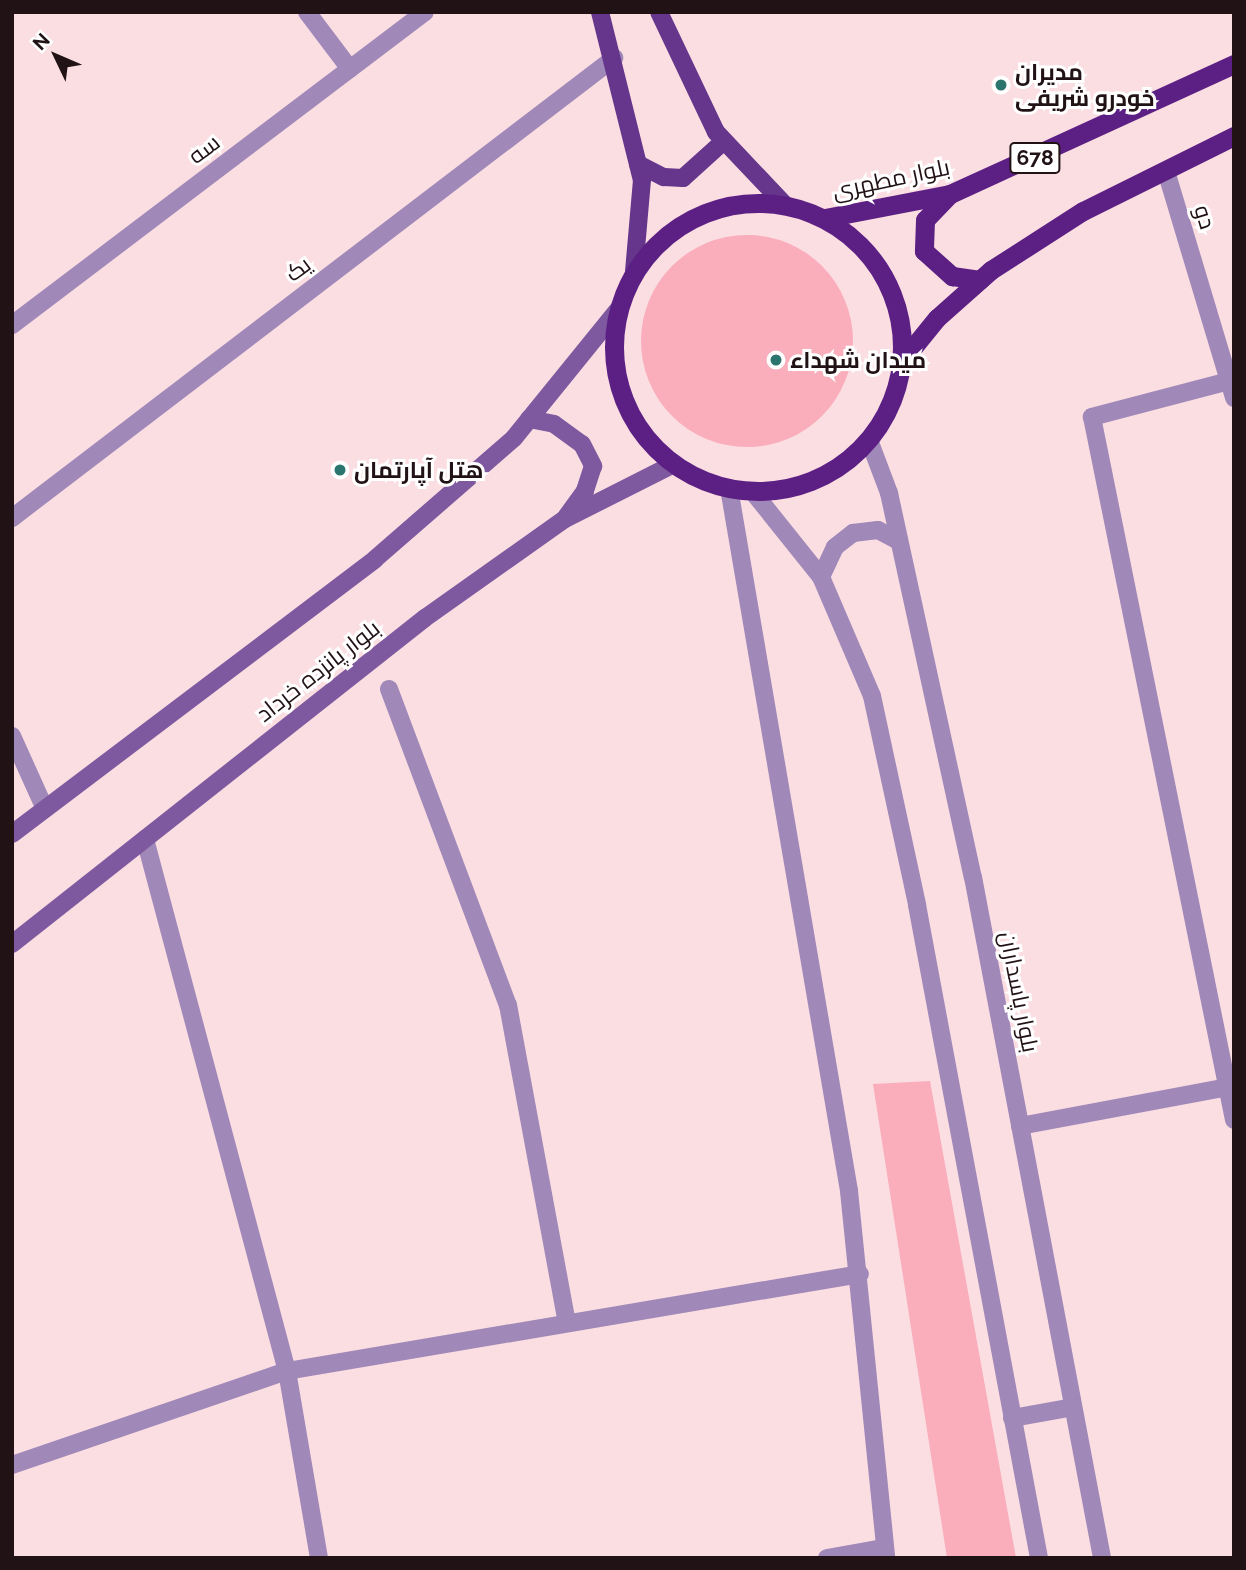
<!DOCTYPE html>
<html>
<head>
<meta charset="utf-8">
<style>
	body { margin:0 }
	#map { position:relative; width:1246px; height:1570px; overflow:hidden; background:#fbdee2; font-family:Raleway,Cairo,sans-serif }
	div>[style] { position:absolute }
	.green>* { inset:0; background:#faadbb }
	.round { border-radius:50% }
	.minor>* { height:18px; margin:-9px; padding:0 9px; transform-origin:9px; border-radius:9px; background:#a088b8 }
	.tertiary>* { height:18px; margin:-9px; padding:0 9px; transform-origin:9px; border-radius:9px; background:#a088b8 }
	.secondary>* { height:18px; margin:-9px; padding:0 9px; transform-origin:9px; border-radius:9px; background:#7e599f }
	.primary>* { height:18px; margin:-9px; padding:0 9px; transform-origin:9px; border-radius:9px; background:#66358c }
	.trunk>* { height:19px; margin:-9.5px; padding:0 9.5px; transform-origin:9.5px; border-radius:9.5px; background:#5c2084 }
	.trunk>.ring { margin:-9.5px; padding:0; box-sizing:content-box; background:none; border:19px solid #5c2084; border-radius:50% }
	.dots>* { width:19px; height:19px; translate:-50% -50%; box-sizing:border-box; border:4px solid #fff; border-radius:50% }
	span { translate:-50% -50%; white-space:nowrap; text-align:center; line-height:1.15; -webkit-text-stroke:6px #fff; paint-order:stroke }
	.shield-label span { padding:2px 5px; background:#fff; border:2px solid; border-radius:5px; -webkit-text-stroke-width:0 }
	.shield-label { font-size:21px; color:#211215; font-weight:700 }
	.poi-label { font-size:23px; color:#211215; font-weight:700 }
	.left { translate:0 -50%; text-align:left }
	.street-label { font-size:23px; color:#211215 }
	.frame { position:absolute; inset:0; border:14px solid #211215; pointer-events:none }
	.north { position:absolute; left:21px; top:21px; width:70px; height:70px; -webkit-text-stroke:5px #fff; paint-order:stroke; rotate:314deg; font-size:19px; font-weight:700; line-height:28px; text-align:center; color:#211215 }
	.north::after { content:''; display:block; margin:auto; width:24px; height:32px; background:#211215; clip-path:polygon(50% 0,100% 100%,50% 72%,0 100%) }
</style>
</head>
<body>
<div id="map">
	<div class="green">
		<i class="round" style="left:641px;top:235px;width:212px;height:212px"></i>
		<i style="clip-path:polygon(930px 1081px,1016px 1558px,947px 1558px,873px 1084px)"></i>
	</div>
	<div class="minor">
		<i style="left:307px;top:12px;width:71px;rotate:53deg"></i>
		<i style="left:1166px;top:171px;width:237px;rotate:73.3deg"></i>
		<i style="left:12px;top:325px;width:518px;rotate:-37.16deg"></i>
		<i style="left:1229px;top:381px;width:142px;rotate:165.3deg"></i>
		<i style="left:1092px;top:417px;width:717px;rotate:78.58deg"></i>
		<i style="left:729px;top:488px;width:713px;rotate:80.31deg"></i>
		<i style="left:849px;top:1191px;width:369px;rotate:84.2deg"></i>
		<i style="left:12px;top:518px;width:758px;rotate:-37.38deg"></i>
		<i style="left:389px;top:689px;width:338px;rotate:69.4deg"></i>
		<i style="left:508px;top:1005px;width:323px;rotate:79.5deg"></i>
		<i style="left:12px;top:736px;width:80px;rotate:65.7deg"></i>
		<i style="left:145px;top:839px;width:551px;rotate:75.06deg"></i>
		<i style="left:287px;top:1371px;width:190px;rotate:80.3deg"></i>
		<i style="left:1020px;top:1126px;width:218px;rotate:-10.6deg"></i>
		<i style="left:12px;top:1465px;width:291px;rotate:-18.9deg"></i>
		<i style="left:287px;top:1371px;width:581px;rotate:-9.61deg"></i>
		<i style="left:827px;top:1558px;width:58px;rotate:-10deg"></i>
	</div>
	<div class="tertiary">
		<i style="left:869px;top:440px;width:57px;rotate:69.3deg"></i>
		<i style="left:889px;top:493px;width:393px;rotate:77.7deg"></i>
		<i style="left:973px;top:877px;width:693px;rotate:79.27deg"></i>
		<i style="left:753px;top:492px;width:109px;rotate:51.3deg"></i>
		<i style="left:821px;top:577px;width:129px;rotate:66.8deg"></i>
		<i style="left:872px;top:696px;width:214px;rotate:77.8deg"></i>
		<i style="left:917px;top:905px;width:664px;rotate:79.42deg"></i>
		<i style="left:821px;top:577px;width:33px;rotate:-65deg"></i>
		<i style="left:835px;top:547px;width:23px;rotate:-38deg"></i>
		<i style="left:853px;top:533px;width:25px;rotate:-7deg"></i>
		<i style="left:878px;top:530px;width:24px;rotate:28deg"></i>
		<i style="left:1012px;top:1418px;width:62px;rotate:-10.2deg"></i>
	</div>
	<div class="secondary">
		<i style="left:529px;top:419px;width:25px;rotate:11deg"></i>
		<i style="left:554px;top:424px;width:34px;rotate:36deg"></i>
		<i style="left:582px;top:444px;width:25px;rotate:63deg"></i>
		<i style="left:593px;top:466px;width:26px;rotate:108deg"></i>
		<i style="left:585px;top:491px;width:31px;rotate:126deg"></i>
		<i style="left:12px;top:834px;width:455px;rotate:-37.1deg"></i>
		<i style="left:375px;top:559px;width:184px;rotate:-41deg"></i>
		<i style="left:514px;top:438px;width:164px;rotate:-51deg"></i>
		<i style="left:12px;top:944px;width:526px;rotate:-38.29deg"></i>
		<i style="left:425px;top:618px;width:171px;rotate:-35.3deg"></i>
		<i style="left:565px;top:519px;width:120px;rotate:-26.8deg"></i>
	</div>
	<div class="primary">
		<i style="left:600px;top:12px;width:173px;rotate:76deg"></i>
		<i style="left:642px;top:180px;width:91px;rotate:95deg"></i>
		<i style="left:659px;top:12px;width:133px;rotate:64.6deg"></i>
		<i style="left:716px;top:132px;width:99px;rotate:46.6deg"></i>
		<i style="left:638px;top:164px;width:29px;rotate:27deg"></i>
		<i style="left:664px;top:177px;width:19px;rotate:3deg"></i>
		<i style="left:683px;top:178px;width:55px;rotate:-42.1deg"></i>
	</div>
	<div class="trunk">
		<i style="left:950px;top:194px;width:36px;rotate:134deg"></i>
		<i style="left:925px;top:220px;width:31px;rotate:92deg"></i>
		<i style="left:924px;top:251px;width:38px;rotate:42deg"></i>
		<i style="left:952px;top:276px;width:28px;rotate:8deg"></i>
		<i class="ring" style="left:614px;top:203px;width:269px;height:269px"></i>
		<i style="left:825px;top:218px;width:127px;rotate:-10.9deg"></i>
		<i style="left:950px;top:194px;width:312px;rotate:-24.6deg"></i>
		<i style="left:902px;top:361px;width:55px;rotate:-50.9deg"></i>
		<i style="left:937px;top:318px;width:72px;rotate:-41.6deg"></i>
		<i style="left:991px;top:270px;width:109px;rotate:-32.7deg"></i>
		<i style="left:1083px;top:211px;width:169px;rotate:-26.4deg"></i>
	</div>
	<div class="dots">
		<i style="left:1001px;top:85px;background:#2c756e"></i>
		<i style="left:776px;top:360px;background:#2c756e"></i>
		<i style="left:340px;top:470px;background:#2c756e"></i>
	</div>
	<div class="shield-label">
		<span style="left:1035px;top:158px">678</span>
	</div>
	<div class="poi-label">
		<span class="left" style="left:1015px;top:85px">مدیران<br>خودرو شریفی</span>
		<span class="left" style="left:790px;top:360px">میدان شهداء</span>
		<span class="left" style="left:354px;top:470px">هتل آپارتمان</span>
	</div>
	<div class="street-label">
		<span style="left:204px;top:149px;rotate:-37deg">سه</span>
		<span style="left:891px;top:179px;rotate:-12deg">بلوار مطهری</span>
		<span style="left:1205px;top:217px;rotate:73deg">دو</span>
		<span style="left:298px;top:269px;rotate:-37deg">یک</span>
		<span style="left:318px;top:671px;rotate:-38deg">بلوار پانزده خرداد</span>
		<span style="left:1019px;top:992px;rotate:79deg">بلوار پاسداران</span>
	</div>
	<div class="frame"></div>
	<div class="north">N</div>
</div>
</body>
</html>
